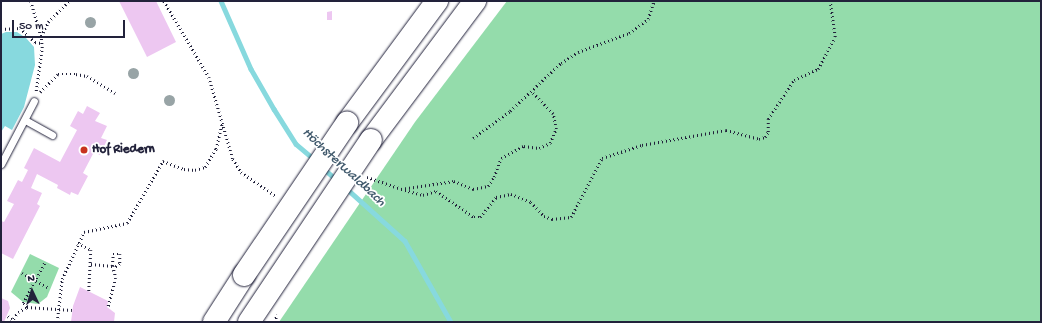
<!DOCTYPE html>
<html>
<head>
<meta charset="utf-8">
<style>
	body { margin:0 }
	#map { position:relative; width:1042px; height:323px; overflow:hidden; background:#fff; font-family:"Gochi Hand",sans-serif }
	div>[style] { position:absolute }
	.green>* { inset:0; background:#94dcab }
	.water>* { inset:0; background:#87d9de }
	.stream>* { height:4.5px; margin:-2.25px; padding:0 2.25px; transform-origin:2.25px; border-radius:2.25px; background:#87d9de }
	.building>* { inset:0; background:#edc7f1 }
	.path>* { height:2.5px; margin-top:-1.25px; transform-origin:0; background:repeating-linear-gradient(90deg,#22223b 0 1px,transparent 0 4px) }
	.roads { filter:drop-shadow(0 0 1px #22223b) drop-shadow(0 0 1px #22223b) }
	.lane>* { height:7px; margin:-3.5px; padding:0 3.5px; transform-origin:3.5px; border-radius:3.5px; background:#fff }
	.highway>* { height:22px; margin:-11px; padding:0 11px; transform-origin:11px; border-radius:11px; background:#fff }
	.bridges { filter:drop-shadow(0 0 1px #22223b) drop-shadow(0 0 1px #22223b) }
	.highway-bridge>* { height:22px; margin:-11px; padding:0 11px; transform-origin:11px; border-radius:11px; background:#fff }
	.trees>* { width:11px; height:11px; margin:-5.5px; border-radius:50%; background:#98a4a6 }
	.dots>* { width:11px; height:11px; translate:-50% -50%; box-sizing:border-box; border:2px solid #fff; border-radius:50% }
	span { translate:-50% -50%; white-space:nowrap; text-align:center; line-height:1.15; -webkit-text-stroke:3.5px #fff; paint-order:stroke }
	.poi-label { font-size:13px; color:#22223b; font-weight:700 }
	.left { translate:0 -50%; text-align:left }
	.water-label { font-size:14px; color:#40596c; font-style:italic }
	.frame { position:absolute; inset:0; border:2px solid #22223b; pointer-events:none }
	.north { position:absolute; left:12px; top:271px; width:40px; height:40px; -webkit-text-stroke:3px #fff; paint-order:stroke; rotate:356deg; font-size:11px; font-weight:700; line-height:16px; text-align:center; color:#22223b }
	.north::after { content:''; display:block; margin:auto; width:14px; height:18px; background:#22223b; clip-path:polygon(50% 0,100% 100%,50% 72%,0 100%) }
	.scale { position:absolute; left:12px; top:20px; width:113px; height:18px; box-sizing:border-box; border:2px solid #22223b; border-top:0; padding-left:5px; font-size:12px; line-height:14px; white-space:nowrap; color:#22223b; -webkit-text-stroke:3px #fff; paint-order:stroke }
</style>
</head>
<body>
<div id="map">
	<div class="green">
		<i style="clip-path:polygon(507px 1px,1041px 1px,1041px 322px,279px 322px,415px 122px)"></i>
		<i style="clip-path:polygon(30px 254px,59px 268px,47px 297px,38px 304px,23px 302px,11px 292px)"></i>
	</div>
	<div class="water">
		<i style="clip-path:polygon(6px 32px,17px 32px,26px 38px,34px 47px,35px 65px,24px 107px,12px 130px,5px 126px,1px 132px,1px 34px)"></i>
	</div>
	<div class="stream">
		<i style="left:221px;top:1px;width:74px;rotate:66.2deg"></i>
		<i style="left:251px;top:69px;width:46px;rotate:60.1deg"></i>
		<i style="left:274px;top:109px;width:41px;rotate:57.8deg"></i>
		<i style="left:296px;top:144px;width:25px;rotate:40deg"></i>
		<i style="left:323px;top:168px;width:18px;rotate:41deg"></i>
		<i style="left:346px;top:188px;width:79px;rotate:41.9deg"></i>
		<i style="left:405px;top:241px;width:93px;rotate:60.4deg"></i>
	</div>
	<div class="building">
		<i style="clip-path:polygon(119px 1px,156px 1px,176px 42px,147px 57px)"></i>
		<i style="clip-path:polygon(332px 11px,332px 20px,327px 20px,327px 12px)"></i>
		<i style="clip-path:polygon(87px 106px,100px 113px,95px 121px,107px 126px,101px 138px,107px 140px,100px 155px,94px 152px,83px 173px,88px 176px,78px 195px,71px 192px,70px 195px,57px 188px,58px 185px,37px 174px,31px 188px,42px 193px,37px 204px,40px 206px,13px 259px,1px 253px,1px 221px,4px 222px,14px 204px,7px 201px,18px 180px,22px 182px,28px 170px,24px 168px,34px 148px,60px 162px,77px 130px,70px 126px,78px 111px,83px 114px)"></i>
		<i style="clip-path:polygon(80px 287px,108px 301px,107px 307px,115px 313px,114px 322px,71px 322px,73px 306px)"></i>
		<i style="clip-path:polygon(1px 298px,8px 301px,10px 308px,4px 322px,1px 322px)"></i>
	</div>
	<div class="path">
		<i style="left:31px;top:1px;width:35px;rotate:74deg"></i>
		<i style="left:164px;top:1px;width:88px;rotate:59.4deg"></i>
		<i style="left:209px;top:77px;width:85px;rotate:73.7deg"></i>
		<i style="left:233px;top:159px;width:15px;rotate:58deg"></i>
		<i style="left:241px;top:172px;width:42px;rotate:34.4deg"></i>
		<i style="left:1px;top:29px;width:19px;rotate:-3deg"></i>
		<i style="left:20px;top:28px;width:21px;rotate:43deg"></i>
		<i style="left:35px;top:42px;width:6px;rotate:9deg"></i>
		<i style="left:36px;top:91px;width:43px;rotate:-82.1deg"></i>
		<i style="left:42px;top:48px;width:12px;rotate:-95deg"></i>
		<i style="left:41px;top:36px;width:16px;rotate:-63deg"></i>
		<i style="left:48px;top:22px;width:30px;rotate:-45deg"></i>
		<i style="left:40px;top:92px;width:25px;rotate:-45deg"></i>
		<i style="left:58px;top:74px;width:18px"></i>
		<i style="left:76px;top:74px;width:11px;rotate:10deg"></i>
		<i style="left:87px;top:76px;width:33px;rotate:31deg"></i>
		<i style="left:473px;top:138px;width:46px;rotate:-36.1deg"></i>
		<i style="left:510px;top:111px;width:70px;rotate:-43.3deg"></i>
		<i style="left:561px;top:63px;width:20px;rotate:-33deg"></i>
		<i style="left:578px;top:52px;width:54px;rotate:-20.4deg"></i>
		<i style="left:629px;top:33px;width:24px;rotate:-36deg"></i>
		<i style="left:648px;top:19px;width:19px;rotate:-72deg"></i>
		<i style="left:367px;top:177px;width:36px;rotate:19deg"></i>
		<i style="left:401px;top:189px;width:54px;rotate:-8.6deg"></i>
		<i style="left:454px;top:181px;width:21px;rotate:23deg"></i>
		<i style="left:473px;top:189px;width:15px;rotate:-11deg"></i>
		<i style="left:488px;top:186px;width:11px;rotate:-56deg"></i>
		<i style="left:494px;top:177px;width:20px;rotate:-70deg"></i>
		<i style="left:501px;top:158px;width:26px;rotate:-28deg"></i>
		<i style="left:524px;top:146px;width:15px;rotate:8deg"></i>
		<i style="left:539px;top:148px;width:12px;rotate:-24deg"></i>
		<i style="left:550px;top:143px;width:15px;rotate:-67deg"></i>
		<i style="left:556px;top:129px;width:15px;rotate:-101deg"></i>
		<i style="left:553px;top:114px;width:30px;rotate:-134deg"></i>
		<i style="left:401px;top:189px;width:23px;rotate:15deg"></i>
		<i style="left:423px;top:195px;width:14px;rotate:-17deg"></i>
		<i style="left:436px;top:191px;width:46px;rotate:34.4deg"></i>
		<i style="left:474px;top:217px;width:6px"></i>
		<i style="left:480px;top:217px;width:26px;rotate:-51deg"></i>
		<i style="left:496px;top:197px;width:15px;rotate:-11deg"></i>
		<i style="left:511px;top:194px;width:22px;rotate:22deg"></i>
		<i style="left:531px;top:202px;width:19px;rotate:47deg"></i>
		<i style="left:544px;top:216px;width:9px;rotate:21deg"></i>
		<i style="left:552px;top:219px;width:19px;rotate:-6deg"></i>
		<i style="left:571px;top:217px;width:67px;rotate:-62.3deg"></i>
		<i style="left:602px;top:158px;width:42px;rotate:-18deg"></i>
		<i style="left:642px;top:145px;width:85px;rotate:-10.1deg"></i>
		<i style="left:726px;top:130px;width:34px;rotate:15deg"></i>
		<i style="left:759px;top:139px;width:6px;rotate:-18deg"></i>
		<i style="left:765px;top:137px;width:6px;rotate:-59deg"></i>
		<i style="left:768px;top:132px;width:13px;rotate:-90deg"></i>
		<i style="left:768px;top:119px;width:47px;rotate:-56.3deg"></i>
		<i style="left:794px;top:80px;width:26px;rotate:-25deg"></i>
		<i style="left:818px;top:69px;width:36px;rotate:-62deg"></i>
		<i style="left:835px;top:37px;width:36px;rotate:-98deg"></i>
		<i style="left:78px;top:243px;width:15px;rotate:28deg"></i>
		<i style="left:91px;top:250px;width:41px;rotate:92.8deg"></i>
		<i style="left:91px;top:264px;width:22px;rotate:5deg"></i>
		<i style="left:113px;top:266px;width:12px;rotate:76deg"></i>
		<i style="left:116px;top:278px;width:30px;rotate:105deg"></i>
		<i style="left:112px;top:266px;width:12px;rotate:-85deg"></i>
		<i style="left:113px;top:254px;width:7px"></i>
		<i style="left:120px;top:254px;width:10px;rotate:90deg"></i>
		<i style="left:120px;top:264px;width:7px;rotate:146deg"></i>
		<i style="left:22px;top:273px;width:31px;rotate:29deg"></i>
		<i style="left:27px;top:307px;width:6px;rotate:-135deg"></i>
		<i style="left:23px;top:303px;width:47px;rotate:-61.8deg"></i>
		<i style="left:8px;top:316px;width:5px;rotate:37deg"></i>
		<i style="left:11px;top:322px;width:12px;rotate:-55deg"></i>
		<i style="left:18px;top:312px;width:10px;rotate:-29deg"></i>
		<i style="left:27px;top:307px;width:45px;rotate:3.8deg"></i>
		<i style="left:57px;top:322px;width:43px;rotate:-83.4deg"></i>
		<i style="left:62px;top:279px;width:52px;rotate:-64.9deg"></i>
		<i style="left:84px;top:232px;width:44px;rotate:-11.8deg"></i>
		<i style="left:127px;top:223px;width:72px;rotate:-59.9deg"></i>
		<i style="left:163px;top:161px;width:22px;rotate:21deg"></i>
		<i style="left:184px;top:169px;width:11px;rotate:5deg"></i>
		<i style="left:195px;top:170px;width:10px;rotate:-17deg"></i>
		<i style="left:205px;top:167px;width:21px;rotate:-59deg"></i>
		<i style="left:216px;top:149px;width:28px;rotate:-77deg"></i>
		<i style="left:274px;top:322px;width:8px;rotate:-67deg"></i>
	</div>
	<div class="roads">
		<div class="lane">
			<i style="left:25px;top:120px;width:31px;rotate:29deg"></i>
			<i style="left:1px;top:164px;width:71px;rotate:-62.4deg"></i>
		</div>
		<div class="highway">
			<i style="left:347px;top:123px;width:152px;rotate:-53.6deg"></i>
			<i style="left:371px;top:140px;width:174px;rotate:-53.2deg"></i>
			<i style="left:214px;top:322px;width:56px;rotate:-57.4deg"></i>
		</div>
	</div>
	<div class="bridges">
		<div class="highway-bridge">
			<i style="left:244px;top:275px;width:184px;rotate:-55.9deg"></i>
			<i style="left:249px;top:322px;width:219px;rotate:-56.2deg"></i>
		</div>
	</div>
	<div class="trees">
		<i style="left:90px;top:22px"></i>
		<i style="left:133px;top:73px"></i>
		<i style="left:169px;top:100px"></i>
	</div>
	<div class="dots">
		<i style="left:84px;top:150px;background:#c8321e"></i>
	</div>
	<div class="poi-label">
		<span class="left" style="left:92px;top:150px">Hof Riedern</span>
	</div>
	<div class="water-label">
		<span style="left:343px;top:168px;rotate:43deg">Höchsterwaldbach</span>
	</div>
	<div class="frame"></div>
	<div class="north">N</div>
	<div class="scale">50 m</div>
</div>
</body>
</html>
